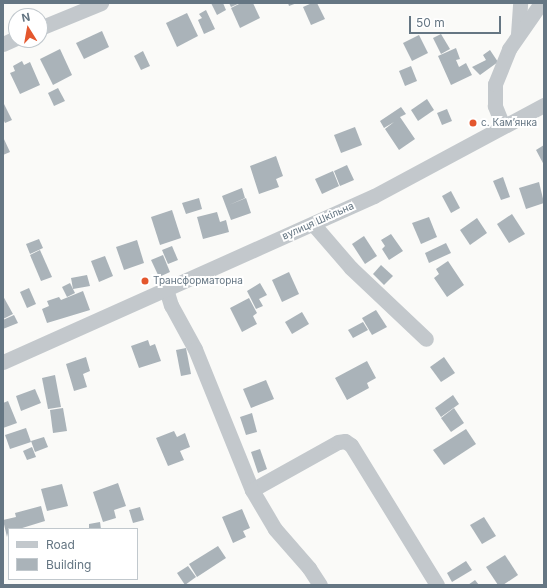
<!DOCTYPE html>
<html>
<head>
<meta charset="utf-8">
<style>
	body { margin:0 }
	#map { position:relative; width:547px; height:588px; overflow:hidden; background:#fafaf8; font-family:Inter,sans-serif }
	div>[style] { position:absolute }
	.building>* { inset:0; background:#aab3b9 }
	.minor>* { height:15px; margin:-7.5px; padding:0 7.5px; transform-origin:7.5px; border-radius:7.5px; background:#c3c8cc }
	.dots>* { width:11px; height:11px; translate:-50% -50%; box-sizing:border-box; border:2px solid #fff; border-radius:50% }
	span { translate:-50% -50%; white-space:nowrap; text-align:center; line-height:1.15; -webkit-text-stroke:4px #fff; paint-order:stroke }
	.poi-label { font-size:10px; color:#657683 }
	.left { translate:0 -50%; text-align:left }
	.street-label { font-size:10px; color:#657683 }
	.frame { position:absolute; inset:0; border:4px solid #657683; pointer-events:none }
	.legend { position:absolute; left:8px; top:528px; width:130px; height:52px; box-sizing:border-box; background:#fff; border:1px solid #c1c8cd; margin:0; padding:5px 7px; list-style:none; font-size:12px; color:#657683 }
	.legend li { display:flex; align-items:center; gap:8px; height:20px }
	.legend b { width:20px; border:1px solid #c1c8cd }
	.north { position:absolute; left:8px; top:8px; width:40px; height:40px; box-sizing:border-box; background:#fff; border:1px solid #c1c8cd; border-radius:50%; rotate:349deg; font-size:11px; font-weight:700; line-height:16px; text-align:center; color:#657683 }
	.north::after { content:''; display:block; margin:auto; width:14px; height:18px; background:#e4572e; clip-path:polygon(50% 0,100% 100%,50% 72%,0 100%) }
	.scale { position:absolute; left:409px; top:16px; width:92px; height:18px; box-sizing:border-box; border:2px solid #657683; border-top:0; padding-left:5px; font-size:12px; line-height:14px; white-space:nowrap; color:#657683; -webkit-text-stroke:3px #fff; paint-order:stroke }
</style>
</head>
<body>
<div id="map">
	<div class="building">
		<i style="clip-path:polygon(211px 3px,223px 3px,226px 10px,217px 15px)"></i>
		<i style="clip-path:polygon(229px 3px,240px 3px,231px 7px)"></i>
		<i style="clip-path:polygon(241px 3px,253px 3px,260px 18px,240px 28px,231px 8px)"></i>
		<i style="clip-path:polygon(288px 3px,297px 3px,289px 6px)"></i>
		<i style="clip-path:polygon(312px 3px,317px 3px,325px 19px,311px 25px,303px 7px)"></i>
		<i style="clip-path:polygon(206px 10px,215px 29px,204px 34px,198px 20px,202px 18px,199px 14px)"></i>
		<i style="clip-path:polygon(187px 13px,198px 36px,177px 47px,166px 23px)"></i>
		<i style="clip-path:polygon(102px 31px,109px 47px,84px 59px,76px 43px)"></i>
		<i style="clip-path:polygon(441px 34px,450px 49px,441px 54px,433px 38px)"></i>
		<i style="clip-path:polygon(419px 35px,428px 53px,412px 61px,403px 43px)"></i>
		<i style="clip-path:polygon(456px 48px,460px 59px,456px 60px,459px 67px,466px 63px,472px 75px,451px 85px,438px 56px)"></i>
		<i style="clip-path:polygon(60px 49px,72px 75px,53px 85px,40px 59px)"></i>
		<i style="clip-path:polygon(490px 50px,498px 62px,480px 75px,472px 67px,486px 60px,483px 55px)"></i>
		<i style="clip-path:polygon(143px 51px,150px 66px,141px 70px,134px 56px)"></i>
		<i style="clip-path:polygon(22px 61px,24px 65px,30px 62px,40px 85px,20px 94px,10px 73px,15px 71px,13px 66px)"></i>
		<i style="clip-path:polygon(411px 66px,417px 81px,405px 86px,399px 71px)"></i>
		<i style="clip-path:polygon(58px 88px,65px 101px,54px 106px,48px 93px)"></i>
		<i style="clip-path:polygon(427px 99px,434px 110px,418px 121px,411px 110px)"></i>
		<i style="clip-path:polygon(3px 102px,12px 120px,5px 123px,3px 119px)"></i>
		<i style="clip-path:polygon(401px 107px,406px 114px,400px 117px,415px 139px,399px 150px,385px 129px,394px 122px,384px 128px,380px 121px)"></i>
		<i style="clip-path:polygon(447px 109px,452px 121px,442px 125px,437px 113px)"></i>
		<i style="clip-path:polygon(355px 127px,362px 145px,341px 153px,334px 135px)"></i>
		<i style="clip-path:polygon(3px 137px,10px 152px,3px 155px)"></i>
		<i style="clip-path:polygon(544px 145px,544px 165px,536px 150px)"></i>
		<i style="clip-path:polygon(276px 156px,283px 176px,276px 179px,279px 187px,259px 194px,250px 166px)"></i>
		<i style="clip-path:polygon(347px 165px,354px 180px,340px 186px,334px 171px)"></i>
		<i style="clip-path:polygon(333px 171px,339px 186px,322px 194px,315px 179px)"></i>
		<i style="clip-path:polygon(503px 177px,510px 197px,501px 200px,493px 181px)"></i>
		<i style="clip-path:polygon(539px 182px,544px 203px,526px 209px,519px 188px)"></i>
		<i style="clip-path:polygon(242px 188px,245px 198px,229px 205px,246px 198px,251px 213px,231px 220px,222px 196px)"></i>
		<i style="clip-path:polygon(451px 191px,460px 208px,451px 213px,442px 196px)"></i>
		<i style="clip-path:polygon(199px 198px,202px 209px,186px 214px,182px 203px)"></i>
		<i style="clip-path:polygon(172px 210px,181px 238px,160px 245px,151px 217px)"></i>
		<i style="clip-path:polygon(217px 212px,220px 222px,226px 220px,229px 232px,203px 239px,197px 217px)"></i>
		<i style="clip-path:polygon(512px 214px,525px 234px,509px 243px,497px 224px)"></i>
		<i style="clip-path:polygon(429px 217px,437px 237px,421px 244px,412px 223px)"></i>
		<i style="clip-path:polygon(477px 218px,487px 233px,470px 245px,460px 230px)"></i>
		<i style="clip-path:polygon(391px 234px,403px 251px,389px 260px,382px 249px,385px 246px,381px 240px)"></i>
		<i style="clip-path:polygon(364px 236px,377px 256px,365px 264px,352px 244px)"></i>
		<i style="clip-path:polygon(39px 239px,43px 248px,30px 254px,26px 244px)"></i>
		<i style="clip-path:polygon(137px 240px,144px 263px,124px 270px,116px 247px)"></i>
		<i style="clip-path:polygon(446px 243px,451px 253px,429px 263px,425px 253px)"></i>
		<i style="clip-path:polygon(172px 246px,178px 260px,168px 264px,162px 250px)"></i>
		<i style="clip-path:polygon(40px 250px,52px 277px,41px 281px,30px 255px)"></i>
		<i style="clip-path:polygon(163px 255px,170px 272px,159px 277px,151px 260px)"></i>
		<i style="clip-path:polygon(105px 256px,113px 276px,99px 282px,91px 261px)"></i>
		<i style="clip-path:polygon(448px 261px,464px 285px,447px 297px,434px 278px,439px 274px,436px 269px)"></i>
		<i style="clip-path:polygon(381px 265px,393px 276px,384px 285px,373px 274px)"></i>
		<i style="clip-path:polygon(289px 272px,299px 294px,282px 302px,272px 280px)"></i>
		<i style="clip-path:polygon(87px 275px,90px 286px,73px 289px,71px 278px)"></i>
		<i style="clip-path:polygon(70px 283px,75px 293px,67px 297px,62px 287px)"></i>
		<i style="clip-path:polygon(260px 283px,267px 295px,259px 299px,263px 306px,256px 309px,247px 291px)"></i>
		<i style="clip-path:polygon(29px 288px,36px 304px,27px 308px,20px 292px)"></i>
		<i style="clip-path:polygon(83px 291px,90px 310px,47px 323px,42px 309px,49px 306px,47px 301px,59px 297px,61px 300px)"></i>
		<i style="clip-path:polygon(3px 296px,13px 314px,3px 319px)"></i>
		<i style="clip-path:polygon(249px 298px,257px 313px,253px 316px,257px 324px,242px 332px,230px 308px)"></i>
		<i style="clip-path:polygon(376px 310px,387px 327px,372px 335px,362px 318px)"></i>
		<i style="clip-path:polygon(302px 312px,309px 324px,292px 334px,285px 322px)"></i>
		<i style="clip-path:polygon(14px 315px,18px 323px,3px 329px,3px 320px)"></i>
		<i style="clip-path:polygon(363px 322px,368px 330px,353px 338px,348px 330px)"></i>
		<i style="clip-path:polygon(148px 340px,150px 346px,155px 344px,161px 361px,139px 368px,131px 346px)"></i>
		<i style="clip-path:polygon(186px 348px,191px 374px,181px 376px,176px 350px)"></i>
		<i style="clip-path:polygon(86px 357px,90px 371px,83px 374px,87px 387px,74px 391px,66px 364px)"></i>
		<i style="clip-path:polygon(444px 357px,455px 373px,441px 382px,430px 367px)"></i>
		<i style="clip-path:polygon(367px 361px,376px 378px,367px 383px,369px 388px,347px 400px,335px 378px)"></i>
		<i style="clip-path:polygon(55px 375px,61px 407px,48px 409px,42px 378px)"></i>
		<i style="clip-path:polygon(266px 380px,274px 399px,251px 408px,243px 389px)"></i>
		<i style="clip-path:polygon(35px 389px,41px 403px,21px 411px,16px 396px)"></i>
		<i style="clip-path:polygon(453px 395px,459px 404px,441px 417px,435px 408px)"></i>
		<i style="clip-path:polygon(8px 401px,17px 423px,3px 428px,3px 403px)"></i>
		<i style="clip-path:polygon(63px 408px,67px 431px,53px 433px,50px 410px)"></i>
		<i style="clip-path:polygon(454px 408px,464px 423px,451px 432px,441px 418px)"></i>
		<i style="clip-path:polygon(252px 413px,257px 432px,246px 435px,240px 417px)"></i>
		<i style="clip-path:polygon(26px 428px,31px 442px,10px 449px,5px 435px)"></i>
		<i style="clip-path:polygon(466px 429px,476px 444px,444px 465px,433px 450px)"></i>
		<i style="clip-path:polygon(174px 431px,177px 437px,185px 433px,190px 447px,180px 451px,184px 460px,168px 466px,156px 438px)"></i>
		<i style="clip-path:polygon(44px 437px,48px 447px,35px 452px,31px 441px)"></i>
		<i style="clip-path:polygon(32px 447px,36px 457px,27px 460px,23px 451px)"></i>
		<i style="clip-path:polygon(260px 449px,267px 469px,258px 473px,251px 452px)"></i>
		<i style="clip-path:polygon(118px 483px,126px 506px,114px 510px,116px 518px,103px 522px,93px 492px)"></i>
		<i style="clip-path:polygon(62px 484px,68px 506px,47px 511px,41px 489px)"></i>
		<i style="clip-path:polygon(41px 506px,45px 521px,19px 529px,9px 529px,7px 537px,3px 520px,16px 517px,15px 513px)"></i>
		<i style="clip-path:polygon(140px 507px,144px 520px,133px 523px,129px 510px)"></i>
		<i style="clip-path:polygon(242px 509px,250px 528px,243px 531px,246px 537px,233px 543px,222px 517px)"></i>
		<i style="clip-path:polygon(484px 517px,496px 536px,482px 544px,470px 525px)"></i>
		<i style="clip-path:polygon(100px 522px,101px 529px,89px 529px,89px 524px)"></i>
		<i style="clip-path:polygon(218px 546px,226px 558px,197px 577px,189px 564px)"></i>
		<i style="clip-path:polygon(505px 555px,518px 575px,503px 585px,498px 585px,486px 567px)"></i>
		<i style="clip-path:polygon(466px 561px,472px 570px,452px 582px,447px 573px)"></i>
		<i style="clip-path:polygon(188px 566px,196px 577px,185px 585px,177px 573px)"></i>
		<i style="clip-path:polygon(475px 580px,479px 585px,468px 585px)"></i>
	</div>
	<div class="minor">
		<i style="left:40px;top:28px;width:66px;rotate:-22.3deg"></i>
		<i style="left:518px;top:34px;width:31px;rotate:-86deg"></i>
		<i style="left:3px;top:44px;width:14px;rotate:-25deg"></i>
		<i style="left:503px;top:126px;width:22px;rotate:-112deg"></i>
		<i style="left:495px;top:106px;width:22px;rotate:-90deg"></i>
		<i style="left:495px;top:84px;width:38px;rotate:-68deg"></i>
		<i style="left:509px;top:49px;width:56px;rotate:-55.2deg"></i>
		<i style="left:313px;top:224px;width:58px;rotate:49.2deg"></i>
		<i style="left:351px;top:268px;width:103px;rotate:43.4deg"></i>
		<i style="left:166px;top:289px;width:17px;rotate:73deg"></i>
		<i style="left:171px;top:305px;width:50px;rotate:61.4deg"></i>
		<i style="left:195px;top:349px;width:152px;rotate:68deg"></i>
		<i style="left:252px;top:490px;width:98px;rotate:-29.2deg"></i>
		<i style="left:338px;top:442px;width:7px;rotate:-8deg"></i>
		<i style="left:345px;top:441px;width:7px;rotate:34deg"></i>
		<i style="left:351px;top:445px;width:164px;rotate:58.4deg"></i>
		<i style="left:3px;top:362px;width:406px;rotate:-24.1deg"></i>
		<i style="left:374px;top:196px;width:193px;rotate:-28.2deg"></i>
		<i style="left:252px;top:490px;width:45px;rotate:59.5deg"></i>
		<i style="left:275px;top:529px;width:52px;rotate:48.9deg"></i>
		<i style="left:309px;top:568px;width:20px;rotate:57deg"></i>
	</div>
	<div class="dots">
		<i style="left:473px;top:123px;background:#e4572e"></i>
		<i style="left:145px;top:281px;background:#e4572e"></i>
	</div>
	<div class="poi-label">
		<span class="left" style="left:481px;top:123px">с. Кам’янка</span>
		<span class="left" style="left:153px;top:281px">Трансформаторна</span>
	</div>
	<div class="street-label">
		<span style="left:318px;top:221px;rotate:-24deg">вулиця Шкільна</span>
	</div>
	<div class="frame"></div>
	<ul class="legend">
	<li><b style="height:5px;background:#c3c8cc"></b>Road</li>
	<li><b style="height:11px;background:#aab3b9"></b>Building</li>
	</ul>
	<div class="north">N</div>
	<div class="scale">50 m</div>
</div>
</body>
</html>
